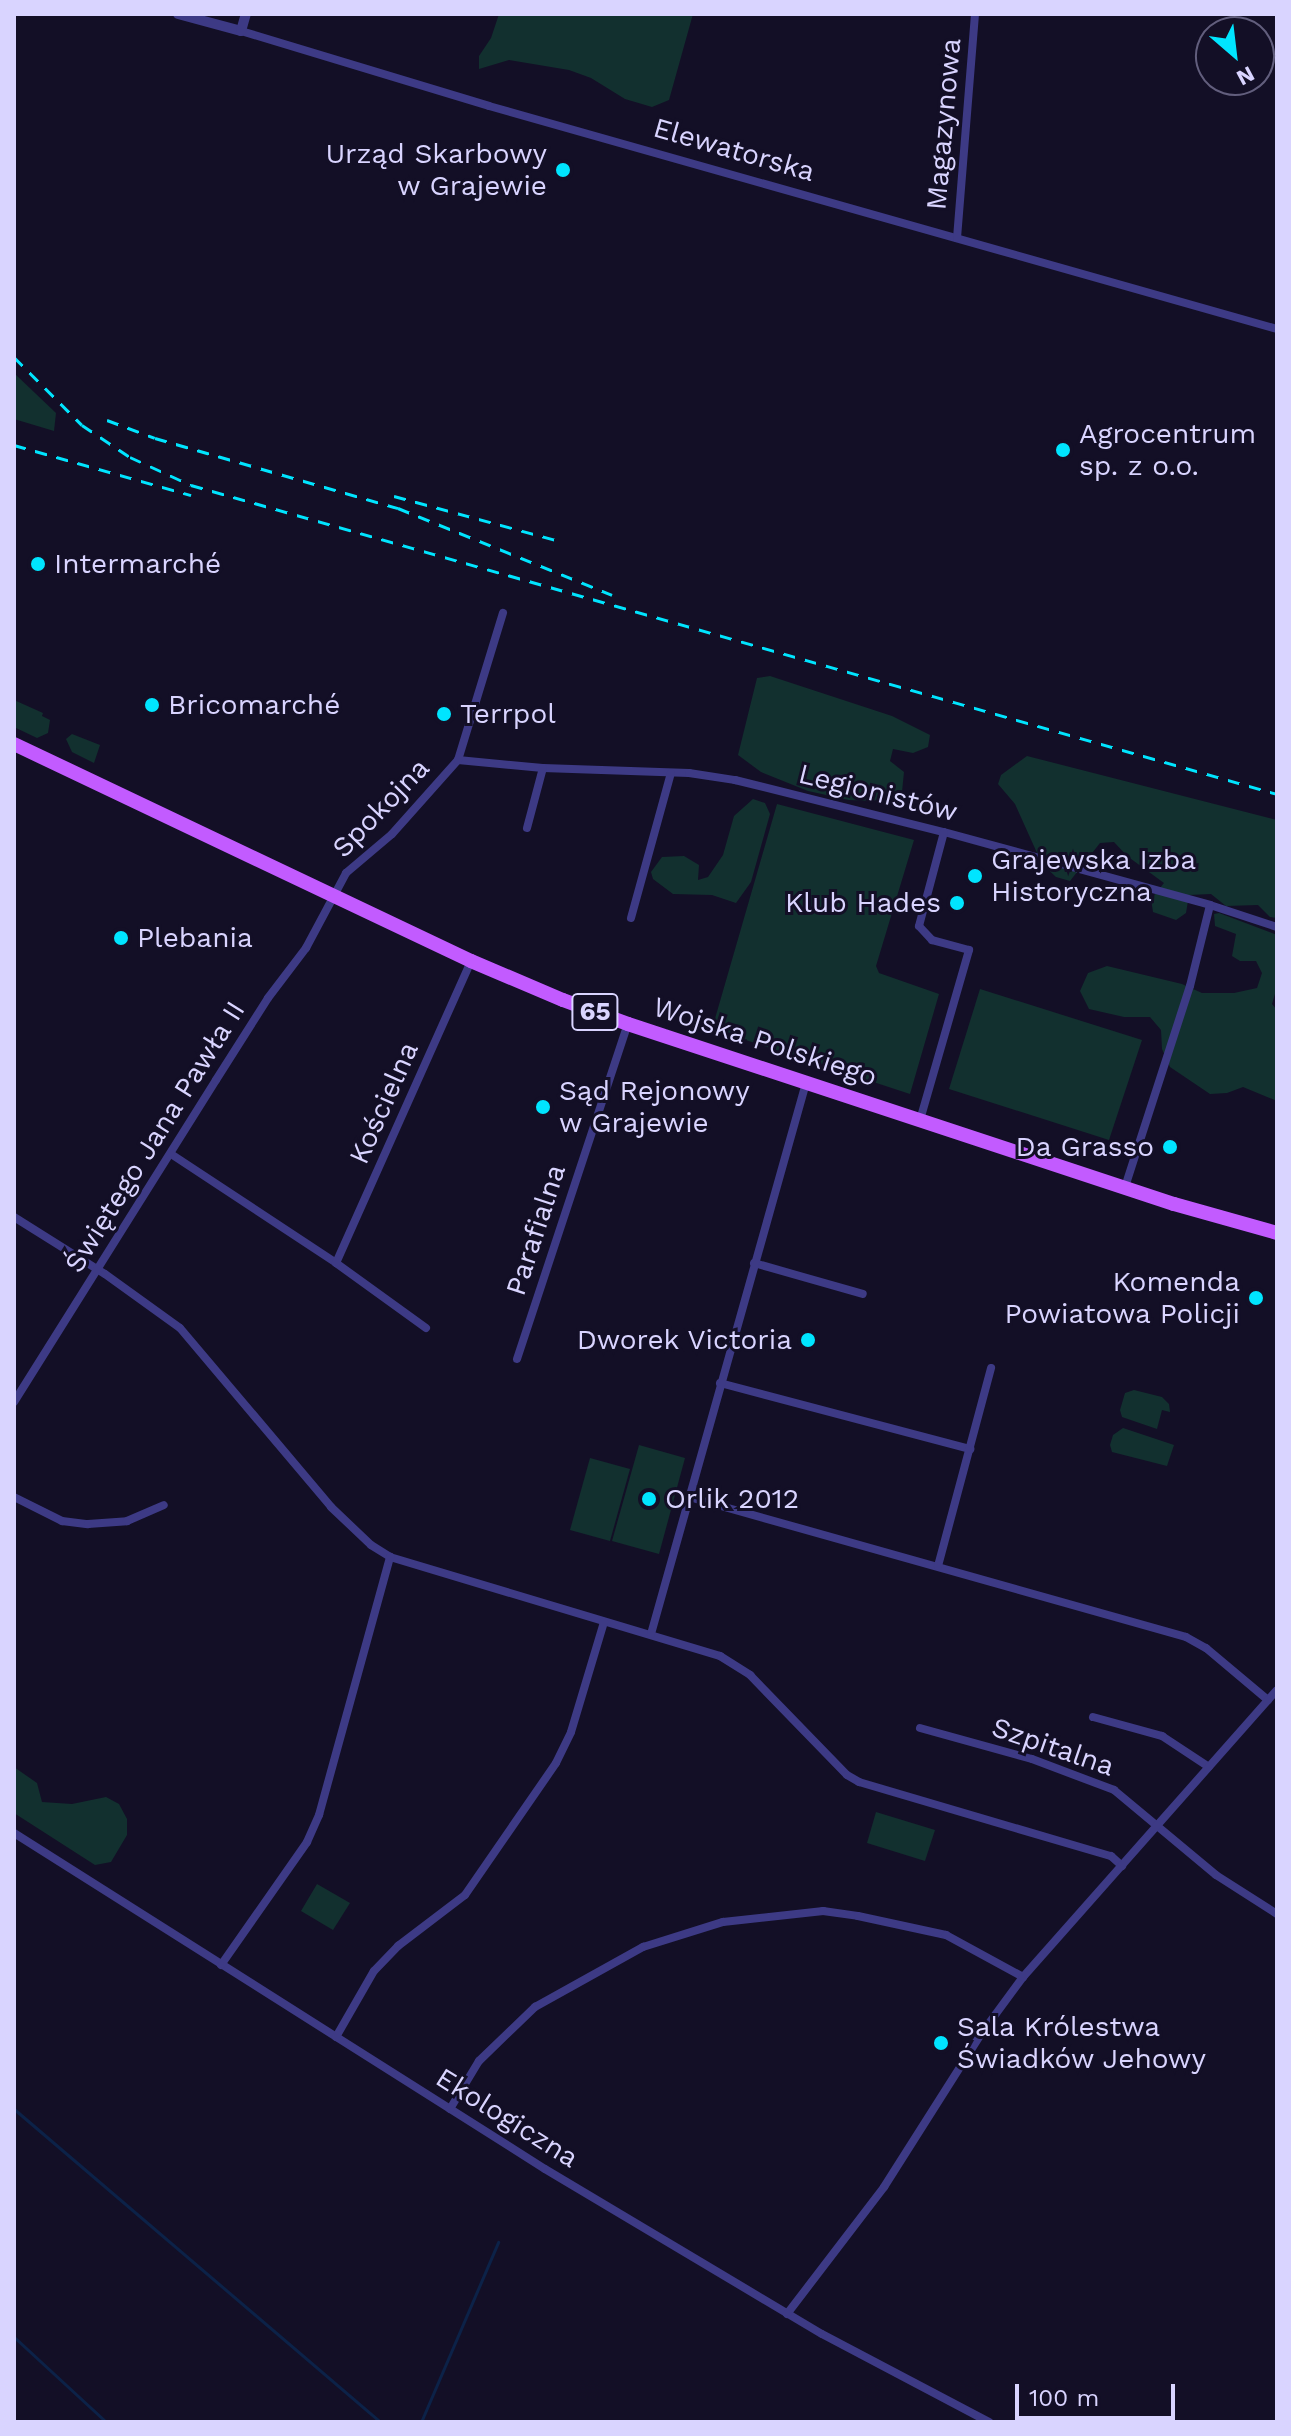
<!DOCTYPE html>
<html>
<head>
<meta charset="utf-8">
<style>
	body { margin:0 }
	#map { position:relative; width:1291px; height:2436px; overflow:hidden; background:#130f26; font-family:"Work Sans",sans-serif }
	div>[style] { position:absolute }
	.green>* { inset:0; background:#12302f }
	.stream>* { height:3px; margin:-1.5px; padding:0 1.5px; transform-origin:1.5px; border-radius:1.5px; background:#0c2248 }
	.minor>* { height:8px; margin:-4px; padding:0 4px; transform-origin:4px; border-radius:4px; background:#3d3a85 }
	.tertiary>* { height:10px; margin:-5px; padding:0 5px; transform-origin:5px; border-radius:5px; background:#3d3a85 }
	.primary>* { height:14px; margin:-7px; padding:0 7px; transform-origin:7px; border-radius:7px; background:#c25bff }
	.rail>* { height:3px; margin-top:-1.5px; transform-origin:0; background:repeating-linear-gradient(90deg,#00e5ff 0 12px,transparent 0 22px) }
	.dots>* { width:22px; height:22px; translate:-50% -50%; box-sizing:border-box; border:4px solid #130f26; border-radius:50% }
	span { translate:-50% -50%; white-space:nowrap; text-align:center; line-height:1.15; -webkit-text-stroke:6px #130f26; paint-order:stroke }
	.shield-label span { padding:2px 6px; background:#130f26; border:2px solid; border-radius:6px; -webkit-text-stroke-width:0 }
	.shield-label { font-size:26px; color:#d9d4ff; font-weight:700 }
	.street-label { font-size:28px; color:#d9d4ff }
	.poi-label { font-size:28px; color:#d9d4ff }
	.right { translate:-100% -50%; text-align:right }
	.left { translate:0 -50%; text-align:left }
	.frame { position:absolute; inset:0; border:16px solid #d9d4ff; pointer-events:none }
	.north { position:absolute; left:1195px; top:16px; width:80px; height:80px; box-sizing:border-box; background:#130f26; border:2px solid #625e7d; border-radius:50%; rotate:152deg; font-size:22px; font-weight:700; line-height:32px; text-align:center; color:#d9d4ff }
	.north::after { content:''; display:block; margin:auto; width:28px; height:36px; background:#00e5ff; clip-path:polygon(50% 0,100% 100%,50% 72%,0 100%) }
	.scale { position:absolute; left:1015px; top:2384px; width:160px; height:36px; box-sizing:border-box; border:4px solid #d9d4ff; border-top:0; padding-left:10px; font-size:24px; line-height:28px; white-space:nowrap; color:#d9d4ff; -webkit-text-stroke:6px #130f26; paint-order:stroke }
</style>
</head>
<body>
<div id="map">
	<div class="green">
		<i style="clip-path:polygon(499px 14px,693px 14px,669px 100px,652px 107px,625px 99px,591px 78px,569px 70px,509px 60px,479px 69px,479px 56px,491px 38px)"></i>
		<i style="clip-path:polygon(14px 373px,56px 413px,54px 431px,14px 419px)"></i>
		<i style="clip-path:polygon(770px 676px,892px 716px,930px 735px,928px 747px,913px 753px,893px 749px,890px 761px,904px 772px,902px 792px,873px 801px,849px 800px,808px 791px,761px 772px,738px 755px,757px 678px)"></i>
		<i style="clip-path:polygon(14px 700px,43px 713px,42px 716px,50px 720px,48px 733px,37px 738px,14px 727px)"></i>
		<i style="clip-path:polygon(72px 734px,100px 745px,94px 763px,72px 752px,66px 739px)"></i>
		<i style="clip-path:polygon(1027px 756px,1277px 820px,1277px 918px,1270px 917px,1258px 905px,1226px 906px,1211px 894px,1189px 895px,1186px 913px,1176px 920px,1153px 912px,1151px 899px,1164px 883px,1127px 856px,1114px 842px,1100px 843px,1070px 881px,1056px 877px,1042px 864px,1015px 804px,998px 784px,1001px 775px)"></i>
		<i style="clip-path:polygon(753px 799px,765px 803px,770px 814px,751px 882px,736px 903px,712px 895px,673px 894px,653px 879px,651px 872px,662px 857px,684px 856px,699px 865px,698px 880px,708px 877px,723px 855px,734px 816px)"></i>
		<i style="clip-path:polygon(777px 804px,914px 840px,876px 966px,879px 973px,939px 994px,910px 1094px,712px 1029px)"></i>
		<i style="clip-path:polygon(1219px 913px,1277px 935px,1277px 987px,1272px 1004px,1277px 1010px,1277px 1101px,1243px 1087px,1227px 1093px,1210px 1094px,1170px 1067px,1162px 1049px,1161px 1030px,1150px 1017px,1124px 1017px,1089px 1009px,1080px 991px,1088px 973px,1107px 966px,1182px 984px,1202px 993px,1234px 993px,1257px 988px,1262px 973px,1256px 961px,1240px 961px,1232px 956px,1236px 934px,1215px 926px,1214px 914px)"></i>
		<i style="clip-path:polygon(980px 989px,1142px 1040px,1109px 1140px,949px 1089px)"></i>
		<i style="clip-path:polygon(1134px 1390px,1162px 1397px,1169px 1404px,1170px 1412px,1162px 1410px,1157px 1429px,1122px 1417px,1120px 1410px,1125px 1393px)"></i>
		<i style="clip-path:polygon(1123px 1428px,1174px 1445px,1167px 1466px,1112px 1452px,1110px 1445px,1113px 1435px)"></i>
		<i style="clip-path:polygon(639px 1445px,685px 1458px,659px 1554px,612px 1541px)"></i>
		<i style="clip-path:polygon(590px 1458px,630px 1469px,610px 1541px,570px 1530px)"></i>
		<i style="clip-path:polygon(14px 1767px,37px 1783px,42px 1802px,72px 1804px,106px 1797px,119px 1804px,127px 1819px,127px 1835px,111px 1862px,95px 1865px,14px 1813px)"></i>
		<i style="clip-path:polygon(876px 1812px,935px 1830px,925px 1861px,867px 1843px)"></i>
		<i style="clip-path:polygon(317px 1884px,350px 1903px,333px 1930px,301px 1911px)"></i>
	</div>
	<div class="stream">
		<i style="left:14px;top:2109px;width:482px;rotate:40.5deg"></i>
		<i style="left:14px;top:2337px;width:125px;rotate:42.7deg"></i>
		<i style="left:421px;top:2422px;width:196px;rotate:-66.8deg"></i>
	</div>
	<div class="minor">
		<i style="left:241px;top:31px;width:259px;rotate:16.8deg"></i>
		<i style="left:489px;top:106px;width:819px;rotate:15.8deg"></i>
		<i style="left:957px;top:238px;width:225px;rotate:-85.4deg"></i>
		<i style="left:458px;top:760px;width:85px;rotate:5.4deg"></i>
		<i style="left:543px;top:768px;width:146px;rotate:2deg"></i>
		<i style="left:689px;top:773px;width:47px;rotate:8.7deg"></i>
		<i style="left:735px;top:780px;width:215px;rotate:14deg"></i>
		<i style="left:944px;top:832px;width:276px;rotate:15.3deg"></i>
		<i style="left:1210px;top:905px;width:71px;rotate:18.2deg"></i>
		<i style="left:527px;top:828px;width:62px;rotate:-75.1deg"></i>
		<i style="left:631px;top:918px;width:150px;rotate:-74.6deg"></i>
		<i style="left:920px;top:1120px;width:177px;rotate:-73.9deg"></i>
		<i style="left:969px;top:950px;width:38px;rotate:-165deg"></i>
		<i style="left:932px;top:940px;width:19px;rotate:-133deg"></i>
		<i style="left:919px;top:926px;width:97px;rotate:-75.1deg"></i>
		<i style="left:171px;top:1154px;width:198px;rotate:33.4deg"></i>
		<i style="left:336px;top:1263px;width:111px;rotate:35.8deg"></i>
		<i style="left:1125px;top:1187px;width:211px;rotate:-72.1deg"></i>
		<i style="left:1190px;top:986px;width:83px;rotate:-76.1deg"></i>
		<i style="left:14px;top:1217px;width:107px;rotate:32.1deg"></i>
		<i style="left:105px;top:1274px;width:92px;rotate:35.8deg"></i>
		<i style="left:180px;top:1328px;width:234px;rotate:49.8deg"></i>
		<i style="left:331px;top:1507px;width:55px;rotate:43.5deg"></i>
		<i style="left:371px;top:1545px;width:22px;rotate:32deg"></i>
		<i style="left:390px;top:1557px;width:345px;rotate:16.7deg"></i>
		<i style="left:720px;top:1656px;width:36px;rotate:32deg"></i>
		<i style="left:750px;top:1675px;width:139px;rotate:45.9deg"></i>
		<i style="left:847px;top:1775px;width:14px;rotate:30deg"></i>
		<i style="left:859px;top:1782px;width:263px;rotate:16.4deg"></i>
		<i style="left:1111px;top:1856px;width:15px;rotate:42deg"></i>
		<i style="left:336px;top:1263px;width:331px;rotate:-65.9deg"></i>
		<i style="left:754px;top:1263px;width:113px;rotate:15.9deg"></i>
		<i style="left:517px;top:1359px;width:353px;rotate:-71.7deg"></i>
		<i style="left:720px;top:1383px;width:259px;rotate:14.8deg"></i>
		<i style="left:14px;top:1402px;width:380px;rotate:-57.9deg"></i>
		<i style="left:216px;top:1080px;width:97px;rotate:-57.6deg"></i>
		<i style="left:268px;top:998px;width:63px;rotate:-52.8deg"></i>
		<i style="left:306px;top:948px;width:85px;rotate:-61.9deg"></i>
		<i style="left:346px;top:873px;width:60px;rotate:-40.3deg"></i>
		<i style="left:392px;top:834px;width:99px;rotate:-48.3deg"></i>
		<i style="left:458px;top:760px;width:154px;rotate:-73deg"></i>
		<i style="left:14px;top:1497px;width:54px;rotate:26.6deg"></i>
		<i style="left:62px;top:1521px;width:26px;rotate:7deg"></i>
		<i style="left:88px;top:1524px;width:39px;rotate:-4deg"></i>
		<i style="left:127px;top:1521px;width:40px;rotate:-23.4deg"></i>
		<i style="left:689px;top:1497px;width:516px;rotate:15.73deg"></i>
		<i style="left:1186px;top:1637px;width:23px;rotate:29deg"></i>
		<i style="left:1206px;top:1648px;width:81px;rotate:40deg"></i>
		<i style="left:938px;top:1566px;width:205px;rotate:-75deg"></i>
		<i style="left:651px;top:1634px;width:572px;rotate:-74.29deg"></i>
		<i style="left:1093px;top:1717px;width:72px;rotate:15.4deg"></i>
		<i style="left:1162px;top:1736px;width:56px;rotate:33.4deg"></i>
		<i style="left:920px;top:1728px;width:116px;rotate:15.5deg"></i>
		<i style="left:1032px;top:1759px;width:88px;rotate:20.7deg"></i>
		<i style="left:1114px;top:1790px;width:133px;rotate:39.8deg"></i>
		<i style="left:1216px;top:1875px;width:72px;rotate:32.6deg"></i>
		<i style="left:14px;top:1833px;width:628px;rotate:32.32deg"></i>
		<i style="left:545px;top:2169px;width:322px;rotate:30.8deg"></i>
		<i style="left:822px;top:2334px;width:189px;rotate:27.8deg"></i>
		<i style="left:221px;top:1965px;width:150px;rotate:-55deg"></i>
		<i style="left:307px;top:1842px;width:30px;rotate:-66deg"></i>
		<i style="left:319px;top:1815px;width:268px;rotate:-74.6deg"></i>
		<i style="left:336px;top:2037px;width:76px;rotate:-60.1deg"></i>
		<i style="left:374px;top:1971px;width:35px;rotate:-46deg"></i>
		<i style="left:398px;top:1946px;width:84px;rotate:-37.3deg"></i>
		<i style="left:465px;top:1895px;width:160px;rotate:-55.4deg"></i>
		<i style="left:556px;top:1763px;width:34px;rotate:-64deg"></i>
		<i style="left:571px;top:1732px;width:115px;rotate:-73.3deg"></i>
		<i style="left:450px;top:2109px;width:56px;rotate:-58.9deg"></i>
		<i style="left:479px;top:2061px;width:78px;rotate:-44deg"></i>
		<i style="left:535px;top:2007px;width:124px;rotate:-29.1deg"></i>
		<i style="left:643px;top:1947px;width:84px;rotate:-17.4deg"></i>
		<i style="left:723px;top:1922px;width:101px;rotate:-6.3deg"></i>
		<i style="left:823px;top:1911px;width:35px;rotate:8deg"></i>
		<i style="left:858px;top:1916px;width:90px;rotate:12.2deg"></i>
		<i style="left:946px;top:1935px;width:88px;rotate:28.6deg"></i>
		<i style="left:787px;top:2314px;width:160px;rotate:-52.6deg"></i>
		<i style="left:884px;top:2187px;width:181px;rotate:-57.6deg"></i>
		<i style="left:981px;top:2034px;width:71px;rotate:-53.6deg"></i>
		<i style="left:1023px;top:1977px;width:383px;rotate:-48.5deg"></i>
	</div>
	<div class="tertiary">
		<i style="left:178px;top:14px;width:65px;rotate:15.1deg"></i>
		<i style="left:241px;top:31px;width:18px;rotate:-74deg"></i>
	</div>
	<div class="primary">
		<i style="left:14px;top:744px;width:506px;rotate:25.4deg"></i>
		<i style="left:471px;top:961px;width:100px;rotate:23deg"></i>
		<i style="left:563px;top:1000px;width:69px;rotate:20.3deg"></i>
		<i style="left:628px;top:1024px;width:575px;rotate:18.25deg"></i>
		<i style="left:1174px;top:1204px;width:107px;rotate:15.7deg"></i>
	</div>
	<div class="rail">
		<i style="left:14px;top:357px;width:96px;rotate:45deg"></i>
		<i style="left:82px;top:425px;width:58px;rotate:33.7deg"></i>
		<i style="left:130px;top:457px;width:67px;rotate:24.7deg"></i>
		<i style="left:191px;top:485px;width:1129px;rotate:15.88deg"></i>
		<i style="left:107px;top:420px;width:51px;rotate:20.6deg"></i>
		<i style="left:155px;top:438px;width:253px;rotate:16.1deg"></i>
		<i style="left:398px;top:508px;width:231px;rotate:22.1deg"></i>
		<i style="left:14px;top:445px;width:184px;rotate:15.8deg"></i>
		<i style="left:394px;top:496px;width:172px;rotate:15.2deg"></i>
	</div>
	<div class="dots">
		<i style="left:563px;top:170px;background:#00e5ff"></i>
		<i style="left:1063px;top:450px;background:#00e5ff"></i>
		<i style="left:38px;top:564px;background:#00e5ff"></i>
		<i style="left:152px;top:705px;background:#00e5ff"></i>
		<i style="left:444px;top:714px;background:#00e5ff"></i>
		<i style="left:975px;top:876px;background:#00e5ff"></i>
		<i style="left:957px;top:903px;background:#00e5ff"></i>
		<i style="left:121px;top:938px;background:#00e5ff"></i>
		<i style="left:543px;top:1107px;background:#00e5ff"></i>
		<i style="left:1170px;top:1147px;background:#00e5ff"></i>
		<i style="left:1256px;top:1298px;background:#00e5ff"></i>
		<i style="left:808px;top:1340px;background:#00e5ff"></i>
		<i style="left:649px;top:1499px;background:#00e5ff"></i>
		<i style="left:941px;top:2043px;background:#00e5ff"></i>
	</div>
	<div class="shield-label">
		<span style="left:595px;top:1012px">65</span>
	</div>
	<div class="street-label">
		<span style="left:944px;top:124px;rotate:-85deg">Magazynowa</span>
		<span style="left:734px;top:150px;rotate:16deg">Elewatorska</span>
		<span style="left:878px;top:793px;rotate:14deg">Legionistów</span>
		<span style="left:381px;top:808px;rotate:-46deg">Spokojna</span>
		<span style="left:765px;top:1042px;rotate:18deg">Wojska Polskiego</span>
		<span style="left:384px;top:1103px;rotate:-66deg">Kościelna</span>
		<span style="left:155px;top:1137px;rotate:-58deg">Świętego Jana Pawła II</span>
		<span style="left:536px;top:1230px;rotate:-72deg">Parafialna</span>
		<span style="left:1053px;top:1747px;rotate:19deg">Szpitalna</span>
		<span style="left:507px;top:2118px;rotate:32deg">Ekologiczna</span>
	</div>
	<div class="poi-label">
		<span class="right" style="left:547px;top:170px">Urząd Skarbowy<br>w Grajewie</span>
		<span class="left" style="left:1079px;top:450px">Agrocentrum<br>sp. z o.o.</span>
		<span class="left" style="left:54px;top:564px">Intermarché</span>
		<span class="left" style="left:168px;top:705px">Bricomarché</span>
		<span class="left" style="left:460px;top:714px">Terrpol</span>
		<span class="left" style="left:991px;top:876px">Grajewska Izba<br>Historyczna</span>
		<span class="right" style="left:941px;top:903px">Klub Hades</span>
		<span class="left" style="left:137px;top:938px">Plebania</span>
		<span class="left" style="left:559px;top:1107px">Sąd Rejonowy<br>w Grajewie</span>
		<span class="right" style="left:1154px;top:1147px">Da Grasso</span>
		<span class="right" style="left:1240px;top:1298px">Komenda<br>Powiatowa Policji</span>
		<span class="right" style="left:792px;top:1340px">Dworek Victoria</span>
		<span class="left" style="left:665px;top:1499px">Orlik 2012</span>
		<span class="left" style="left:957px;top:2043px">Sala Królestwa<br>Świadków Jehowy</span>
	</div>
	<div class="frame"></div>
	<div class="north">N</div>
	<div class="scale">100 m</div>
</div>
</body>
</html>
